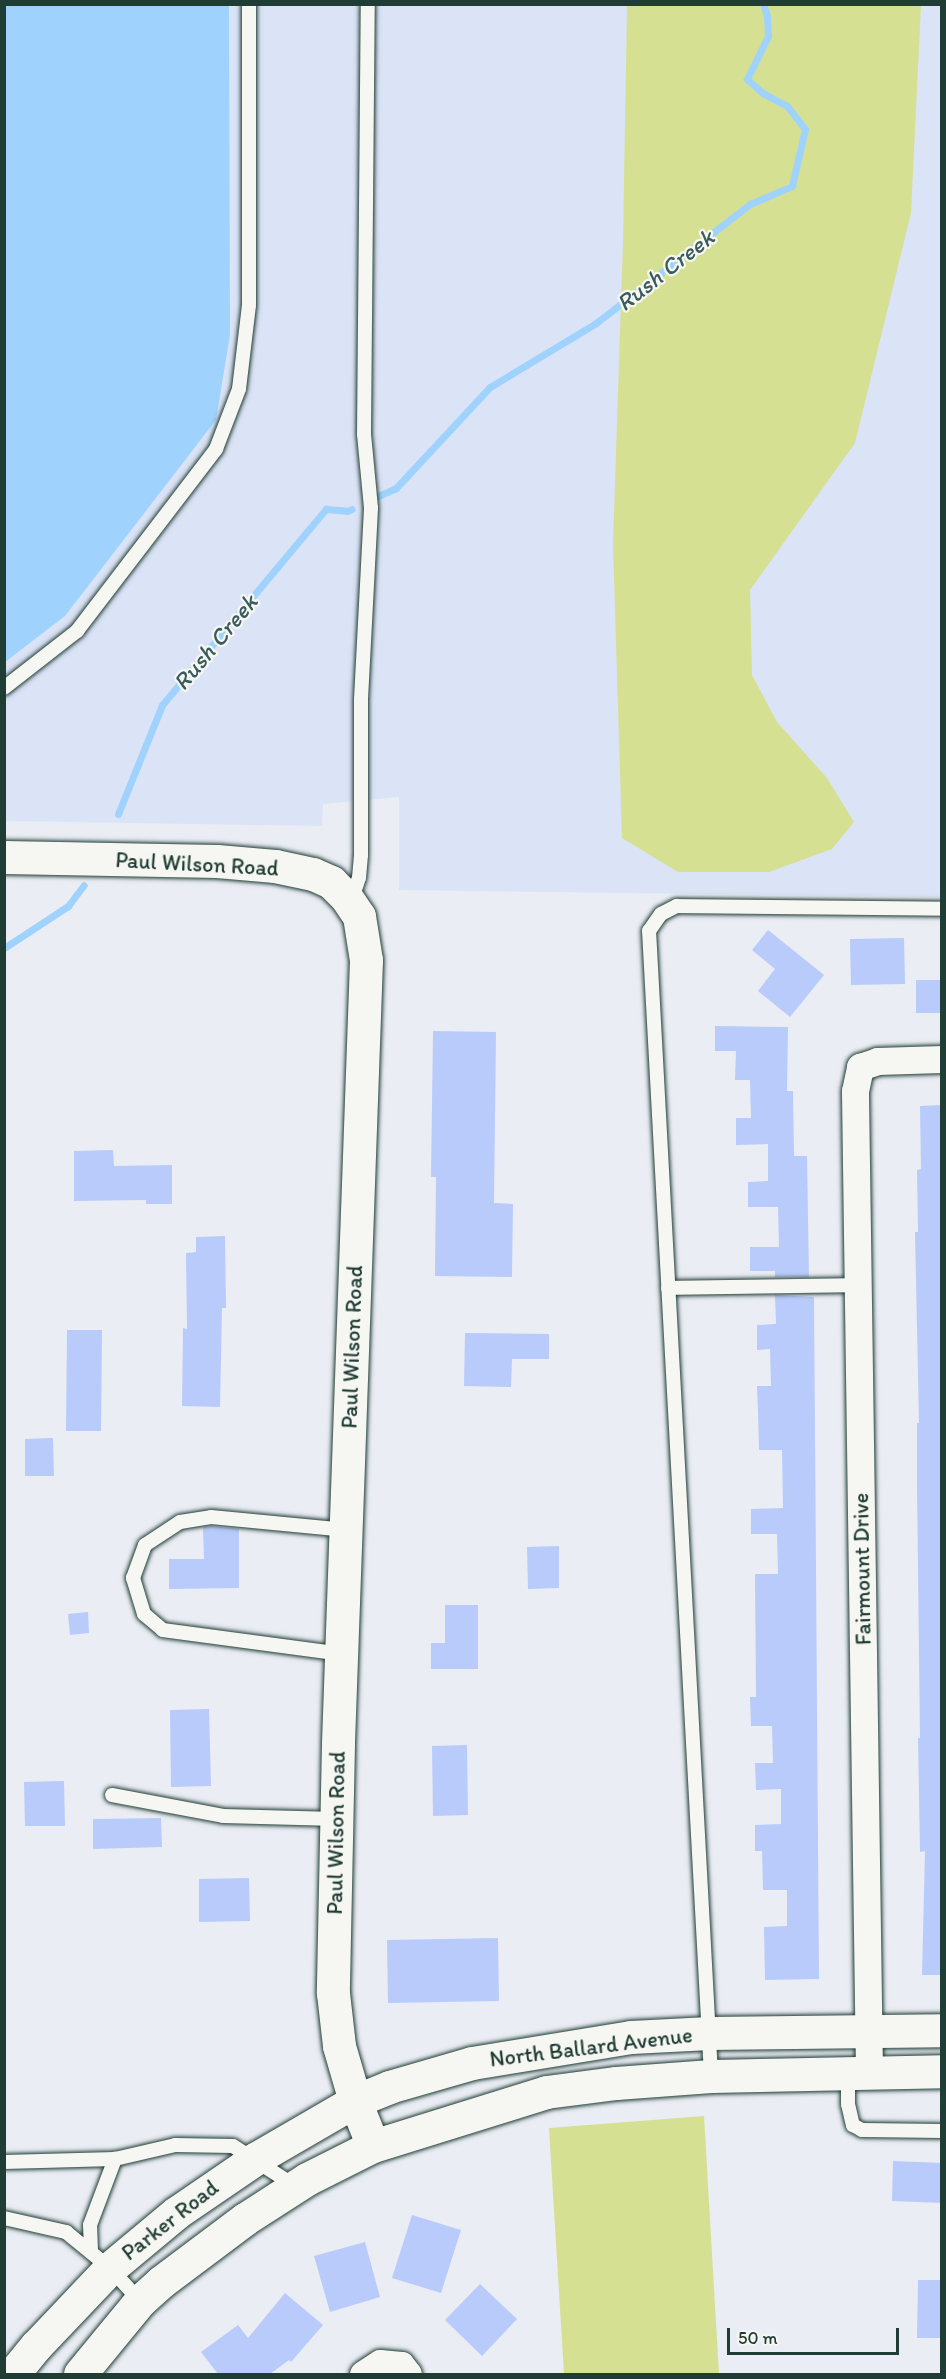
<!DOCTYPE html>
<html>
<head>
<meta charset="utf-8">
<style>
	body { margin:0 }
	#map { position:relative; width:946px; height:2379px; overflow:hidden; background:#eaedf4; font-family:Itim,sans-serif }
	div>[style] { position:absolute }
	.built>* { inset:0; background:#dbe3f6 }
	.green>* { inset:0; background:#d5e093 }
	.water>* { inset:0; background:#9fd3fd }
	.stream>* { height:7px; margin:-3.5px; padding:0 3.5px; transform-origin:3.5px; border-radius:3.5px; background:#9fd3fd }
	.building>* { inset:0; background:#b8cbfb }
	.roads { filter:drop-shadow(0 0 2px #1f3d34) drop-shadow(0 0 2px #1f3d34) }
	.lane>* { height:14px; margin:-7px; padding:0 7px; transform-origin:7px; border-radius:7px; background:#f6f6f2 }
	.street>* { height:27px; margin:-13.5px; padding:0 13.5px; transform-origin:13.5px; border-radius:13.5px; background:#f6f6f2 }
	.secondary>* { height:33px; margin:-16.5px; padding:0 16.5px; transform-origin:16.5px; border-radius:16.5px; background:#f6f6f2 }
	span { translate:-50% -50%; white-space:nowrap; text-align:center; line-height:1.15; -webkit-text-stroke:4.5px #f6f6f2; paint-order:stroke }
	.street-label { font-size:22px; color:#1f3d34 }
	.water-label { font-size:24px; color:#395b5c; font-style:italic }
	.frame { position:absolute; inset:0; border:6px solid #1f3d34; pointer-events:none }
	.scale { position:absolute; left:727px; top:2328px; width:172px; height:27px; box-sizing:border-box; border:3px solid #1f3d34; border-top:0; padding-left:8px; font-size:18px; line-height:21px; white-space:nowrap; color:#1f3d34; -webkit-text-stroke:4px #f6f6f2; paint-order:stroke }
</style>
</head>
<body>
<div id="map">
	<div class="built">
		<i style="clip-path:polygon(5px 5px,941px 5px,941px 897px,399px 890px,399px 797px,323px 804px,322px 826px,5px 821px)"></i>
	</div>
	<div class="green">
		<i style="clip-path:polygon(627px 5px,921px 5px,911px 213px,855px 443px,750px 590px,752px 675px,777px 722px,827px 778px,854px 822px,832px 849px,769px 872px,678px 872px,622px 838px,613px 544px,623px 240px)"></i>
		<i style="clip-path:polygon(704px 2116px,719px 2374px,564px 2374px,549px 2128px)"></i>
	</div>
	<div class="water">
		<i style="clip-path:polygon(5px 4px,229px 5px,230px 335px,216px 420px,65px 616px,5px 662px)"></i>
	</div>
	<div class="stream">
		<i style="left:376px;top:497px;width:22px;rotate:-24deg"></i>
		<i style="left:396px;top:488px;width:138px;rotate:-47.1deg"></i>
		<i style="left:490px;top:387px;width:124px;rotate:-31.1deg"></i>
		<i style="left:596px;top:323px;width:195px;rotate:-37.7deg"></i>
		<i style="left:750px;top:204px;width:46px;rotate:-23.2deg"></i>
		<i style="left:792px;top:186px;width:58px;rotate:-77.2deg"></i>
		<i style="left:805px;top:129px;width:29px;rotate:-128deg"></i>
		<i style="left:787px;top:106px;width:26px;rotate:-152deg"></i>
		<i style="left:764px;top:94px;width:23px;rotate:-139deg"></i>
		<i style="left:747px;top:79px;width:48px;rotate:-64deg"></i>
		<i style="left:768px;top:36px;width:20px;rotate:-93deg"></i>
		<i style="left:767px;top:16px;width:13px;rotate:-108deg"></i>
		<i style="left:118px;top:814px;width:118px;rotate:-68deg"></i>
		<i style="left:162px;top:705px;width:256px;rotate:-50.1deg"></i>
		<i style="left:326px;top:509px;width:21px;rotate:5deg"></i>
		<i style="left:347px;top:511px;width:5px;rotate:-22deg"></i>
		<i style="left:4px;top:948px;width:77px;rotate:-33.3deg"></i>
		<i style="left:68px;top:906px;width:26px;rotate:-53deg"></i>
	</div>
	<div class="building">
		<i style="clip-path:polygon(768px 930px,824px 975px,790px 1017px,758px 991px,775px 969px,752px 950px)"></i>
		<i style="clip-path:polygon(904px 938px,905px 984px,851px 985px,850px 939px)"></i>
		<i style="clip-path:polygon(916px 980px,942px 980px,942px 1013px,916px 1013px)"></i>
		<i style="clip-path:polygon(715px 1026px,788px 1027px,787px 1091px,793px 1091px,794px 1156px,807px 1156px,809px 1277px,775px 1277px,775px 1271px,750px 1271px,750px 1247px,779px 1247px,778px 1207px,748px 1207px,748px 1182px,768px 1181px,768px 1144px,736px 1145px,736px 1118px,751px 1118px,750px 1080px,735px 1080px,736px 1051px,715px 1051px)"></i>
		<i style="clip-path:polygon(433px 1031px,496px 1032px,494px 1203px,513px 1204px,512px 1277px,435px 1276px,436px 1177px,431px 1177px)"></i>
		<i style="clip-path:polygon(942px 1105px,942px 1975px,922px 1975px,925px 1851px,920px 1852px,918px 1738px,920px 1738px,917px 1485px,917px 1423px,919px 1423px,915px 1232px,918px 1232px,917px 1170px,921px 1169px,920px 1106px)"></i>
		<i style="clip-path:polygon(113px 1150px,114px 1166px,172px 1165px,172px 1204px,146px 1204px,146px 1200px,74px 1201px,74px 1151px)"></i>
		<i style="clip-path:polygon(225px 1236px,226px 1308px,222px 1308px,220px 1407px,182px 1406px,183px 1328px,187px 1329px,186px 1253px,196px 1252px,196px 1237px)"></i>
		<i style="clip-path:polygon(775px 1295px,814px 1297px,819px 1979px,765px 1980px,764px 1927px,787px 1926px,787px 1890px,763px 1890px,762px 1851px,755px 1851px,755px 1825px,781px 1824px,781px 1789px,756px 1790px,755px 1763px,773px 1763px,772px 1726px,751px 1726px,750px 1697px,756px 1697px,755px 1574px,778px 1574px,777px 1534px,751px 1534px,751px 1509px,783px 1508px,782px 1450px,759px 1450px,758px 1411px,757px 1386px,771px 1386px,770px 1349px,757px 1350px,757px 1325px,776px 1324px)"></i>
		<i style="clip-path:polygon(67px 1330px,102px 1330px,101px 1431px,66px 1431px)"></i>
		<i style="clip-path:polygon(465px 1333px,549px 1334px,549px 1359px,512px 1359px,511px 1387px,464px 1386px)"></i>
		<i style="clip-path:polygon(53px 1438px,54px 1476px,25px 1476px,25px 1439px)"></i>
		<i style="clip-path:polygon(211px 1526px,239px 1529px,239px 1588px,169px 1589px,169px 1559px,204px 1559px,203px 1527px)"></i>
		<i style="clip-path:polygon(559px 1546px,559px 1588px,528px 1589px,527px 1547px)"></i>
		<i style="clip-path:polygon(445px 1605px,478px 1605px,478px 1669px,431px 1669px,431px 1643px,445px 1643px)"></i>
		<i style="clip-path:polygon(88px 1612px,89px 1633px,70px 1635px,68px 1614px)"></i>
		<i style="clip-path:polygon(209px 1709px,211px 1786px,171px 1787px,170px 1710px)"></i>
		<i style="clip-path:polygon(467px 1745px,468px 1815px,433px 1816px,432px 1746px)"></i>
		<i style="clip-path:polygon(64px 1781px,65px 1826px,25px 1826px,24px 1782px)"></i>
		<i style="clip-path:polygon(161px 1818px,162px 1847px,93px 1849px,93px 1819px)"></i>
		<i style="clip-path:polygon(249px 1878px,250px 1921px,199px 1922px,199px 1879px)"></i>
		<i style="clip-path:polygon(498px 1938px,499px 2001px,388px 2003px,387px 1940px)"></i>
		<i style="clip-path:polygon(893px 2161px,942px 2163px,942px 2203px,892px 2201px)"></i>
		<i style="clip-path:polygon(412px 2215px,461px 2230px,441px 2293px,392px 2278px)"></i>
		<i style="clip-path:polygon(365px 2242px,380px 2297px,330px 2312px,314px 2256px)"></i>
		<i style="clip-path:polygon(918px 2280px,942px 2280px,942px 2338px,917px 2338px)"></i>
		<i style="clip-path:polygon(480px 2284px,517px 2319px,482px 2356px,445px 2320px)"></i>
		<i style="clip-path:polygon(285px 2293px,323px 2325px,291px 2362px,289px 2360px,270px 2374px,218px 2374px,201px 2352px,238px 2325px,248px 2338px)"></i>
	</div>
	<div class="roads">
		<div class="lane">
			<i style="left:4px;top:688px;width:93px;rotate:-38deg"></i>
			<i style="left:77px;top:631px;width:229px;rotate:-52.6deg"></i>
			<i style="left:216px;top:449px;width:64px;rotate:-69deg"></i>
			<i style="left:239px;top:389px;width:85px;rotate:-83.2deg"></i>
			<i style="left:249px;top:305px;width:301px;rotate:-90deg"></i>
			<i style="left:351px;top:902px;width:25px;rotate:-72deg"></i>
			<i style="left:359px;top:878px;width:23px;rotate:-85deg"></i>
			<i style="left:361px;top:855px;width:156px;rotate:-90deg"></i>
			<i style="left:361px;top:699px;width:191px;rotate:-87deg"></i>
			<i style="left:371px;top:508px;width:74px;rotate:-95.4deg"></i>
			<i style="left:364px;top:434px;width:430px;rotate:-89.5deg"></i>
			<i style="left:668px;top:1288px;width:191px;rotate:-0.9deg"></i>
			<i style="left:342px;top:1654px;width:181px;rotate:-172.4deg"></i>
			<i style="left:163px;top:1630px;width:25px;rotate:-140deg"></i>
			<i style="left:144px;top:1614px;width:38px;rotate:-107deg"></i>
			<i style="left:133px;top:1578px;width:35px;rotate:-70deg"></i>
			<i style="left:145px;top:1545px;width:42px;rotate:-33.3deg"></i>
			<i style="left:180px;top:1522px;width:31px;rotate:-9deg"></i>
			<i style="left:211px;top:1517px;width:136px;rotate:5.5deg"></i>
			<i style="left:112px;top:1795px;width:113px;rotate:10.7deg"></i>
			<i style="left:223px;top:1816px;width:113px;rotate:1.5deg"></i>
			<i style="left:848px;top:2073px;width:31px;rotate:90deg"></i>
			<i style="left:848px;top:2104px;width:22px;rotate:77deg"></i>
			<i style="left:853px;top:2125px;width:10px;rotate:29deg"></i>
			<i style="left:862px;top:2130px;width:80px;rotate:0.7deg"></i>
			<i style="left:711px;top:2075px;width:1146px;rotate:-93.1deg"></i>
			<i style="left:649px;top:931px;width:21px;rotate:-55deg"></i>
			<i style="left:661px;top:914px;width:18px;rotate:-27deg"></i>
			<i style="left:677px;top:906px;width:265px;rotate:0.6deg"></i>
			<i style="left:4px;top:2162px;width:111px;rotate:-1.5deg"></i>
			<i style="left:115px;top:2159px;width:62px;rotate:-13.1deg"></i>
			<i style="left:175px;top:2145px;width:58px;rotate:1deg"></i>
			<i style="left:233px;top:2146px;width:74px;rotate:32.8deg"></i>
			<i style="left:4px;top:2218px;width:64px;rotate:12.7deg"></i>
			<i style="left:66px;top:2232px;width:57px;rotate:39.3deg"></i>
			<i style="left:110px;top:2268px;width:45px;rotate:47.7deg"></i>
			<i style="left:91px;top:2252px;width:27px;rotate:-92deg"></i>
			<i style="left:90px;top:2225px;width:71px;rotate:-69.3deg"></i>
		</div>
		<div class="street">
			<i style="left:869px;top:2072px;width:981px;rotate:-90.82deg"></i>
			<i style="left:855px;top:1091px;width:25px;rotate:-78deg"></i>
			<i style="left:860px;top:1067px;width:18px;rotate:-19deg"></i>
			<i style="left:877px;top:1061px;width:65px;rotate:-1.8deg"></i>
			<i style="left:363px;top:2374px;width:20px;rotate:-33deg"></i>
			<i style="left:380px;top:2363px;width:21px;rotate:5deg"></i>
			<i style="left:401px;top:2365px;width:11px;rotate:52deg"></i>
		</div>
		<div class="secondary">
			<i style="left:4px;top:857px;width:213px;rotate:1.1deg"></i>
			<i style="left:217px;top:861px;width:58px;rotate:4.9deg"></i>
			<i style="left:275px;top:866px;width:39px;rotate:12deg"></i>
			<i style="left:313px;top:874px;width:20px;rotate:24deg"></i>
			<i style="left:331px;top:882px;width:21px;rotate:45deg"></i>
			<i style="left:346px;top:897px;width:23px;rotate:56deg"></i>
			<i style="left:359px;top:916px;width:45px;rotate:81deg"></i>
			<i style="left:366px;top:960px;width:784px;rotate:92.05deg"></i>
			<i style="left:338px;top:1744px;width:249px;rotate:91.2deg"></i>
			<i style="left:333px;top:1993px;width:53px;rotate:83.5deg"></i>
			<i style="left:339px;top:2046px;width:57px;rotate:73.8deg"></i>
			<i style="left:355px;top:2101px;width:48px;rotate:68.2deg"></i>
			<i style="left:13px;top:2374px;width:36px;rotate:-51deg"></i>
			<i style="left:36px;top:2346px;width:108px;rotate:-46.5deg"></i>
			<i style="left:110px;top:2268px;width:86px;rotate:-39.8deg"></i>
			<i style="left:176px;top:2213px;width:96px;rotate:-34.4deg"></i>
			<i style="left:255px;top:2159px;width:116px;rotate:-30.1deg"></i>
			<i style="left:355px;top:2101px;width:37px;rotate:-22deg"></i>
			<i style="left:389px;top:2087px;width:86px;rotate:-16.1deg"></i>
			<i style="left:472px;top:2063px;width:161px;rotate:-9.3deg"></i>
			<i style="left:631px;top:2037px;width:78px;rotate:-2.9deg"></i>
			<i style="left:709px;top:2033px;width:233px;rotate:-0.7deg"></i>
			<i style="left:80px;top:2374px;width:94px;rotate:-50.6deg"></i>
			<i style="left:140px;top:2301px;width:28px;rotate:-42deg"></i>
			<i style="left:161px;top:2282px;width:105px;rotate:-36.9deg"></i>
			<i style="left:245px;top:2219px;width:74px;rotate:-32.8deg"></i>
			<i style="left:307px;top:2179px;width:74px;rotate:-26.6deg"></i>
			<i style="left:373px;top:2146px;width:181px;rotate:-17.3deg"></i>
			<i style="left:546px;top:2092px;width:71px;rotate:-7.3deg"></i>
			<i style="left:616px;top:2083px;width:95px;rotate:-4.2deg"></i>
			<i style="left:711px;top:2076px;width:231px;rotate:-1.2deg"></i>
		</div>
	</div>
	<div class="street-label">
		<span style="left:197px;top:864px;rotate:3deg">Paul Wilson Road</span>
		<span style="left:352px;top:1347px;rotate:-88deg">Paul Wilson Road</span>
		<span style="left:862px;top:1569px;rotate:-91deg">Fairmount Drive</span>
		<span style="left:336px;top:1833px;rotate:-89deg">Paul Wilson Road</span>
		<span style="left:591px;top:2047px;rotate:-7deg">North Ballard Avenue</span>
		<span style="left:170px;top:2220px;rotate:-38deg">Parker Road</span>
	</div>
	<div class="water-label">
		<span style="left:665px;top:270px;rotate:-38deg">Rush Creek</span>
		<span style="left:215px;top:642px;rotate:-50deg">Rush Creek</span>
	</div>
	<div class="frame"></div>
	<div class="scale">50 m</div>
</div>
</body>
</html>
